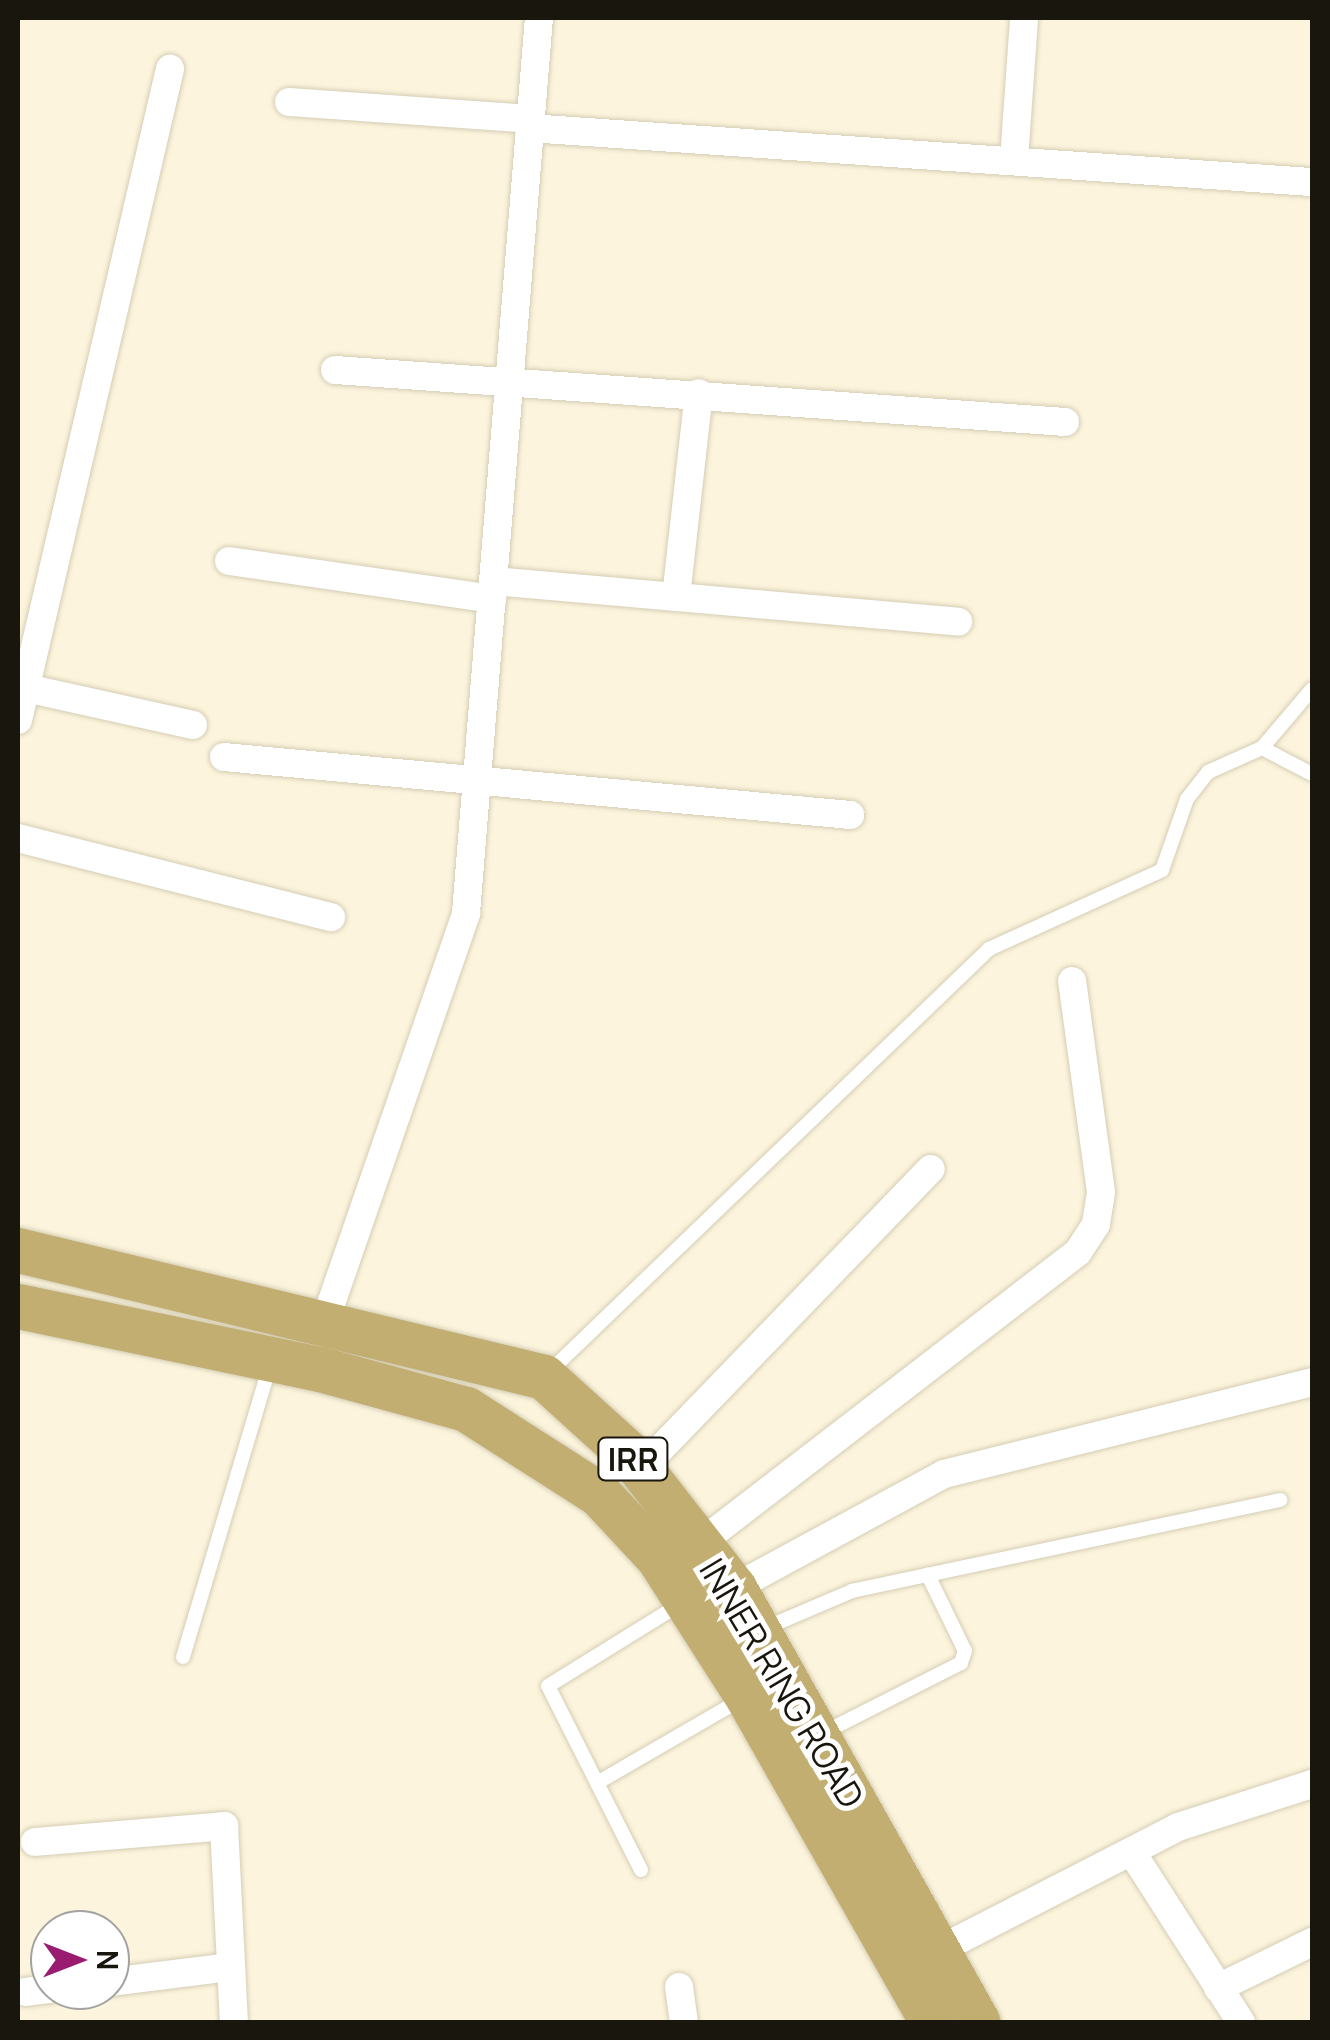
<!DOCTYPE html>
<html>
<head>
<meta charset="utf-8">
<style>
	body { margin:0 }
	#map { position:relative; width:1330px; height:2040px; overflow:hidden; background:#fcf4dc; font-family:Manrope,sans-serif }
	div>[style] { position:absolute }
	.roads { filter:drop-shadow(0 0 2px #d4cdb5) drop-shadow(0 0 2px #d4cdb5) }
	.service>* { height:14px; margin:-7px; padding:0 7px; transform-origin:7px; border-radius:7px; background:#fff }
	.minor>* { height:28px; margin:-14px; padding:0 14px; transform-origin:14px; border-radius:14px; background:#fff }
	.trunk>* { height:45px; margin:-22.5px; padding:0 22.5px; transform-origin:22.5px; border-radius:22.5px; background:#c3ae72 }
	span { translate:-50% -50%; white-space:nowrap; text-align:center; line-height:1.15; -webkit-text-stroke:10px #fff; paint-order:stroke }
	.shield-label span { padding:2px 8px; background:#fff; border:2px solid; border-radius:8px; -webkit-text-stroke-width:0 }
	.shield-label { font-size:32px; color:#19160e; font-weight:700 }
	.street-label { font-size:35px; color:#19160e }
	.frame { position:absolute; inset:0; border:20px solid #19160e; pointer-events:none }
	.north { position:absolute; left:30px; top:1910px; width:100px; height:100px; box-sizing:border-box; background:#fff; border:2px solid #a3a29f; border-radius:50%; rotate:90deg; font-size:28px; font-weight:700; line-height:40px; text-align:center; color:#19160e }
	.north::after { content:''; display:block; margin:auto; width:35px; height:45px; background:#9a1c71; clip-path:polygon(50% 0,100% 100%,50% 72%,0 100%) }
</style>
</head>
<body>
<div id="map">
	<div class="roads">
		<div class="service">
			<i style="left:1262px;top:748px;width:56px;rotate:27.5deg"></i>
			<i style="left:548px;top:1373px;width:612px;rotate:-43.87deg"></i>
			<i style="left:989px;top:949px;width:190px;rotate:-24.5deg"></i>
			<i style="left:1162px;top:870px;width:75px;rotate:-70.6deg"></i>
			<i style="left:1187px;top:799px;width:34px;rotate:-52deg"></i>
			<i style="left:1208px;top:772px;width:59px;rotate:-24deg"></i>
			<i style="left:1262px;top:748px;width:77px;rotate:-49.7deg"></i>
			<i style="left:763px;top:1629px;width:97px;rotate:-23.1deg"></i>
			<i style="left:852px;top:1591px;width:438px;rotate:-12deg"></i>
			<i style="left:183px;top:1657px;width:304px;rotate:-73.4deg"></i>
			<i style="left:821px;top:1734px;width:157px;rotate:-26.9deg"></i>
			<i style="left:961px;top:1663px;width:13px;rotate:-72deg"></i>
			<i style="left:965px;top:1651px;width:85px;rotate:-116deg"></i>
			<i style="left:597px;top:1783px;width:168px;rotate:-30.1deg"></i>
			<i style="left:641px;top:1870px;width:206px;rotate:-116.8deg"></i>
			<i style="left:548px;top:1686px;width:158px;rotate:-31.8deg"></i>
		</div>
		<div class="minor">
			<i style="left:289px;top:102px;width:242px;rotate:4deg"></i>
			<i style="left:529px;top:128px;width:785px;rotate:3.95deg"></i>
			<i style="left:1014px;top:159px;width:141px;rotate:-85.9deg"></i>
			<i style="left:335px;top:370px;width:732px;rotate:4.07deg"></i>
			<i style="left:229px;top:561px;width:266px;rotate:8.2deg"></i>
			<i style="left:493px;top:581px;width:467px;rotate:5deg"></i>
			<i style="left:676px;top:597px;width:205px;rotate:-83.6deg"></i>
			<i style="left:26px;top:688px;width:171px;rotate:12.5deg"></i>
			<i style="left:18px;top:720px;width:669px;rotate:-76.86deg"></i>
			<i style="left:224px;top:757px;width:629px;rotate:5.29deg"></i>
			<i style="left:18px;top:838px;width:323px;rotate:14.2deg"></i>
			<i style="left:324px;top:1324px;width:435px;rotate:-70.9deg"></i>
			<i style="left:466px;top:913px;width:898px;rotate:-85.34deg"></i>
			<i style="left:641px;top:1469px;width:417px;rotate:-46deg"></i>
			<i style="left:699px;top:1544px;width:478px;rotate:-37.6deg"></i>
			<i style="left:1078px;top:1252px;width:33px;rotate:-57deg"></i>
			<i style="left:1096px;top:1224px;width:32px;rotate:-81deg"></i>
			<i style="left:1101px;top:1192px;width:213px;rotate:-97.8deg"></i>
			<i style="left:734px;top:1588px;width:239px;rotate:-28.5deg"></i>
			<i style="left:944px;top:1474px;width:379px;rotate:-14deg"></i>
			<i style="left:35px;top:1842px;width:190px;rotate:-4.8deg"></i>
			<i style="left:224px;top:1826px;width:196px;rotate:87.1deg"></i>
			<i style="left:1133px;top:1854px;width:200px;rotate:57.3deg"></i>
			<i style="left:937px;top:1951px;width:271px;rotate:-27.2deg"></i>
			<i style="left:1178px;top:1827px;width:141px;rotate:-17.8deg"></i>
			<i style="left:110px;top:1982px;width:122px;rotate:-7.1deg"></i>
			<i style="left:679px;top:1987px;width:35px;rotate:82deg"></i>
			<i style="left:1218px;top:1988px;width:105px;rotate:-26.1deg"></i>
			<i style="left:25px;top:1992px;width:25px;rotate:-7deg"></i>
		</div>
		<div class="trunk">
			<i style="left:18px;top:1250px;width:541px;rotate:13.57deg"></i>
			<i style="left:544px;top:1377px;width:116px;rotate:42.2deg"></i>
			<i style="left:630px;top:1455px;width:169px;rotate:52deg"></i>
			<i style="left:734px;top:1588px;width:498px;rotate:60.7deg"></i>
			<i style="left:18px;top:1306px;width:309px;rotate:11.8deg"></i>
			<i style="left:320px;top:1369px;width:151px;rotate:15.3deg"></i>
			<i style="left:466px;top:1409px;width:158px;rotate:32.6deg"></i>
			<i style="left:599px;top:1494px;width:86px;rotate:46.9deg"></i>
			<i style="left:658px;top:1557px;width:165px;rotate:57.4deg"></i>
			<i style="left:747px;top:1696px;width:375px;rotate:60.4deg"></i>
		</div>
	</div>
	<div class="shield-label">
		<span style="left:633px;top:1459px">IRR</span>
	</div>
	<div class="street-label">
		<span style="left:782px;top:1683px;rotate:59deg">INNER RING ROAD</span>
	</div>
	<div class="frame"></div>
	<div class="north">N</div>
</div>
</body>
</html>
